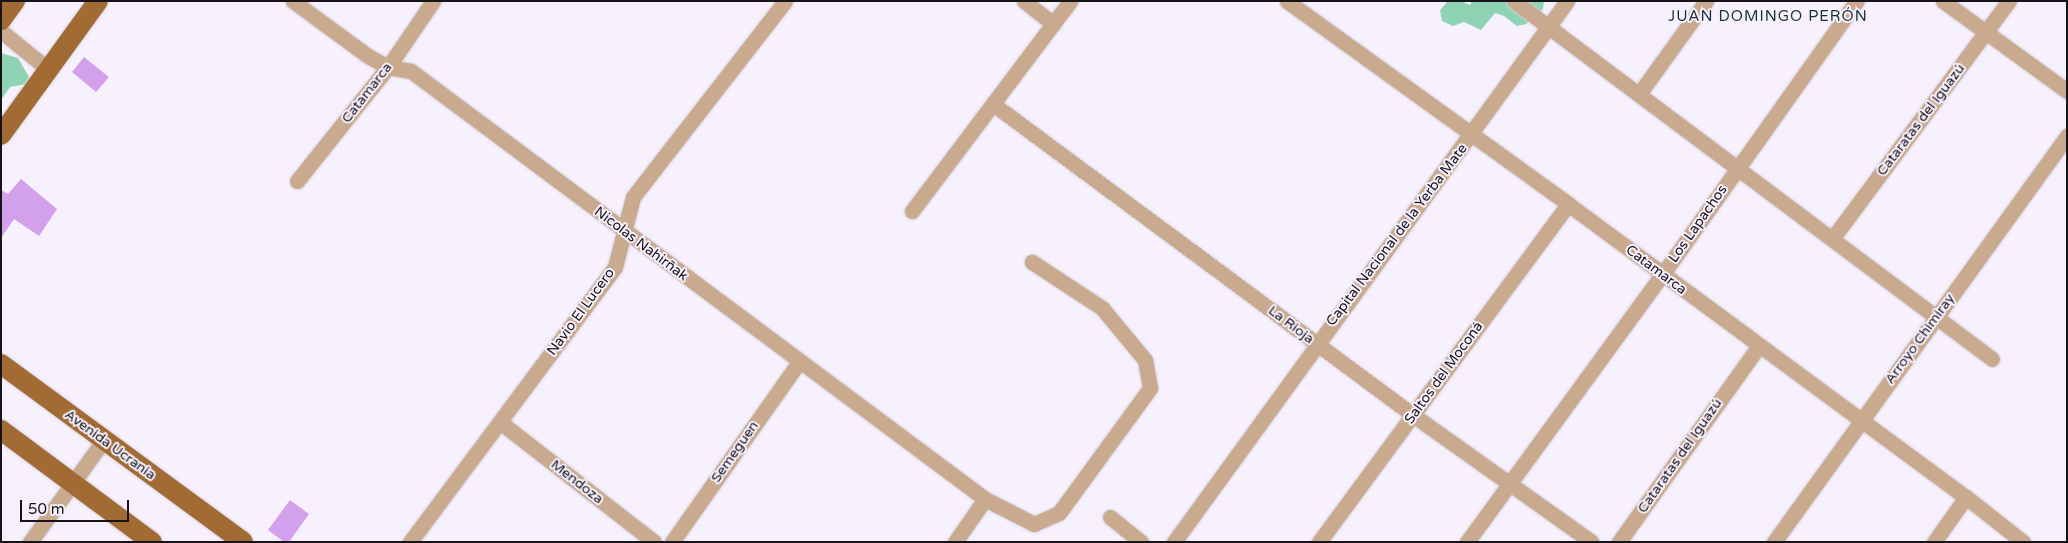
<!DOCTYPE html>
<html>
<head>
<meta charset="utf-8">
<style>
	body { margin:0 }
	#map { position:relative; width:2068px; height:543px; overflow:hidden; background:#f7f1fe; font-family:"Varela Round",sans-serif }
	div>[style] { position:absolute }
	.green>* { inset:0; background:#8ed4b4 }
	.building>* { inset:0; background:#d3a1ec }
	.roads { filter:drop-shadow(0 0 1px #d3ced9) drop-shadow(0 0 1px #d3ced9) }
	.minor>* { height:15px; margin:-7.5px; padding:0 7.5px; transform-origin:7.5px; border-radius:7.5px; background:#c9aa8f }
	.major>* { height:20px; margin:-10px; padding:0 10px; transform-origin:10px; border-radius:10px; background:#a26b34 }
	span { translate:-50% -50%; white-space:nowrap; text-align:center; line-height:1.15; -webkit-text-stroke:4px #f7f1fe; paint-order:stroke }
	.street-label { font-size:14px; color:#161418 }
	.neighbourhood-label { font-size:15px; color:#13313b; letter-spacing:1px }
	.frame { position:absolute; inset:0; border:2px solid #161418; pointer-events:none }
	.scale { position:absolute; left:20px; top:500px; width:109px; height:22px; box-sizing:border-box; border:2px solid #161418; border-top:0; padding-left:6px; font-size:15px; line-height:18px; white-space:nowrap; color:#161418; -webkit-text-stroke:4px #f7f1fe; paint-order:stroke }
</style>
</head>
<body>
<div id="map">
	<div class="green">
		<i style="clip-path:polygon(1448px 1px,1461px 1px,1470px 5px,1472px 1px,1544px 1px,1543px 9px,1526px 24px,1517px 26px,1504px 16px,1495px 13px,1481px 30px,1464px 22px,1453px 26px,1442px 21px,1440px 10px)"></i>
		<i style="clip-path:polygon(1px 53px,18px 58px,29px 77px,26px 84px,10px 87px,1px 100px)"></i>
	</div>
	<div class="building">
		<i style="clip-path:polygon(84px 57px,109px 77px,96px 92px,72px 72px)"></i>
		<i style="clip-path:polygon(21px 179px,57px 209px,39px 236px,14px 219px,1px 238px,1px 190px,8px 194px)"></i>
		<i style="clip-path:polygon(290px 500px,309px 514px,289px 542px,284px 542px,268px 530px)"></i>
	</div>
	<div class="roads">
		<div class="minor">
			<i style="left:293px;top:1px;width:93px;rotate:36.3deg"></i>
			<i style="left:368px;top:56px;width:23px;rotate:29deg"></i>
			<i style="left:388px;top:67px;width:23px;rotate:10deg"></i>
			<i style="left:411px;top:71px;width:716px;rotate:36.71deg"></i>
			<i style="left:985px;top:499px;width:55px;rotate:27deg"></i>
			<i style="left:1034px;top:524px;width:27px;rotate:-24deg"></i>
			<i style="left:1059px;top:513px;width:155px;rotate:-53.9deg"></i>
			<i style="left:1150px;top:388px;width:28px;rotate:-100deg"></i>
			<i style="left:1145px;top:360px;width:67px;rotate:-129.6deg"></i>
			<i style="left:1102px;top:308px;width:84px;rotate:-146.7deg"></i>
			<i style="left:1024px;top:1px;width:37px;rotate:38deg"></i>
			<i style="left:1287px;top:1px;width:347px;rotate:35.8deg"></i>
			<i style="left:1568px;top:204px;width:494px;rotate:36.4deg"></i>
			<i style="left:1966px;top:497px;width:73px;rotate:38.3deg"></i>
			<i style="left:1514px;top:1px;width:597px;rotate:36.83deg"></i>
			<i style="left:1943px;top:1px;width:153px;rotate:36deg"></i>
			<i style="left:1px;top:31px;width:62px;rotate:39.1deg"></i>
			<i style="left:1639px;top:94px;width:115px;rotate:-54.2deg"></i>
			<i style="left:993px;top:104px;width:523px;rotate:36.52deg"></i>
			<i style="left:1413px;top:415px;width:219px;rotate:35.4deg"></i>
			<i style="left:297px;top:181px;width:146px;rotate:-51.4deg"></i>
			<i style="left:388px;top:67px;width:80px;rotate:-55.7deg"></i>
			<i style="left:912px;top:211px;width:263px;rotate:-53deg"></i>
			<i style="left:1832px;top:239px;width:297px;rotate:-53.4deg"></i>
			<i style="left:500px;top:422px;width:195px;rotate:37.9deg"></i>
			<i style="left:1110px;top:517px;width:40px;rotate:39deg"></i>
			<i style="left:30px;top:542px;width:125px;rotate:-54.1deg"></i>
			<i style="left:410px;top:542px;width:343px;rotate:-53.3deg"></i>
			<i style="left:615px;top:267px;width:72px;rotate:-75.6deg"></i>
			<i style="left:633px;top:197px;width:248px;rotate:-52.2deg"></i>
			<i style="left:672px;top:542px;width:220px;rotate:-54.8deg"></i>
			<i style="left:955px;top:542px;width:52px;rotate:-55.1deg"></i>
			<i style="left:1174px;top:542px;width:669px;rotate:-54deg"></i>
			<i style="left:1319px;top:542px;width:420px;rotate:-53.6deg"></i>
			<i style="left:1467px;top:542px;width:331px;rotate:-53.9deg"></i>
			<i style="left:1662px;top:275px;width:336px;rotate:-54.6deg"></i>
			<i style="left:1619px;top:542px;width:241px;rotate:-54.5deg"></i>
			<i style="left:1774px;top:542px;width:501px;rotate:-54.18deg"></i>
			<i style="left:1934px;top:542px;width:55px;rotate:-54.6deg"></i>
		</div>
		<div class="major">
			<i style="left:1px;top:20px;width:24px;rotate:-54deg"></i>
			<i style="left:1px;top:135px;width:165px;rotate:-54.1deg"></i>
			<i style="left:1px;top:364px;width:300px;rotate:36.3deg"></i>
			<i style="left:1px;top:430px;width:188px;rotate:36.6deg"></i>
		</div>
	</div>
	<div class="street-label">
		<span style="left:367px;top:93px;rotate:-52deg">Catamarca</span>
		<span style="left:1921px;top:120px;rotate:-53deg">Cataratas del Iguazú</span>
		<span style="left:1698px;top:224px;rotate:-55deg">Los Lapachos</span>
		<span style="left:1397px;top:235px;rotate:-53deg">Capital Nacional de la Yerba Mate</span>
		<span style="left:641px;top:244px;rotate:37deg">Nicolas Nahirñak</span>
		<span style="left:1656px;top:270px;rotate:37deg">Catamarca</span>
		<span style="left:581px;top:312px;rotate:-54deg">Navio El Lucero</span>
		<span style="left:1291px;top:325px;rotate:37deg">La Rioja</span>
		<span style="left:1920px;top:339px;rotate:-54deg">Arroyo Chimiray</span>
		<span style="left:1444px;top:373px;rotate:-54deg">Saltos del Moconá</span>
		<span style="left:110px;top:445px;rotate:36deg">Avenida Ucrania</span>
		<span style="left:735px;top:452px;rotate:-55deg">Semeguen</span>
		<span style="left:1680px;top:456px;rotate:-55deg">Cataratas del Iguazú</span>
		<span style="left:577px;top:482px;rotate:38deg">Mendoza</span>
	</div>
	<div class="neighbourhood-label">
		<span style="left:1768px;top:17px">JUAN DOMINGO PERÓN</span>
	</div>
	<div class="frame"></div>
	<div class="scale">50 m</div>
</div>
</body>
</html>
